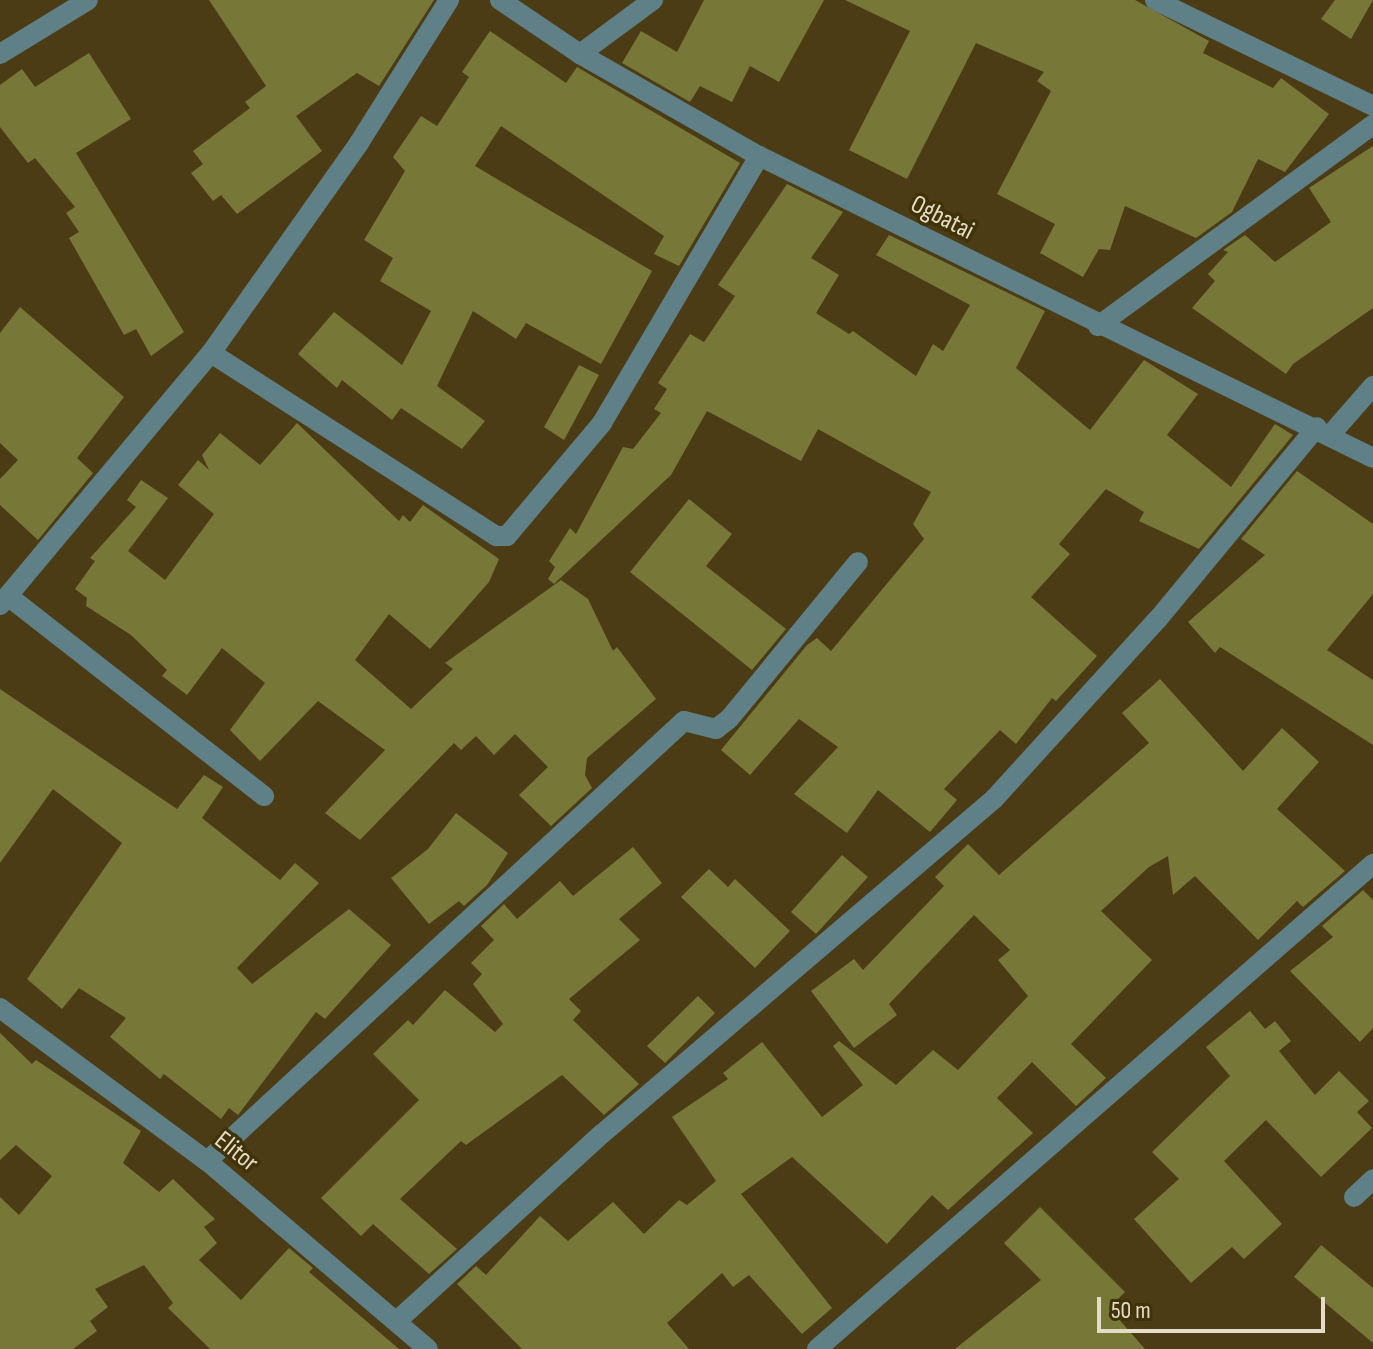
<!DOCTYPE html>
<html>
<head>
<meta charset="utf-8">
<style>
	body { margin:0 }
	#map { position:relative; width:1373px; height:1349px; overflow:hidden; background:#4b3c15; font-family:"Sofia Sans Condensed",sans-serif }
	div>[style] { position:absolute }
	.building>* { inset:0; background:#777738 }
	.minor>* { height:20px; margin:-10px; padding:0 10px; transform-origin:10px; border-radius:10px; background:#5f8086 }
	span { translate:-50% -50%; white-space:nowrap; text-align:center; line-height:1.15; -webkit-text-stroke:7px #403209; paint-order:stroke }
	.street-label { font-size:26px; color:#e4dcc6 }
	.scale { position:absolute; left:1097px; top:1297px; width:228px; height:36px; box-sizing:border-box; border:4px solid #e4dcc6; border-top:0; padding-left:10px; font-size:24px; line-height:28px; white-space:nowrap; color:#e4dcc6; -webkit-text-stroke:6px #403209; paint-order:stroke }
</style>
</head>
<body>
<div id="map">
	<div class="building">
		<i style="clip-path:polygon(209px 0,434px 0,379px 86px,357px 73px,296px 116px,322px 151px,237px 214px,221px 195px,213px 201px,191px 173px,203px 164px,193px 151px,250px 108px,245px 102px,266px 86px)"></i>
		<i style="clip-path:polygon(704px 0,824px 0,779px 82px,750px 66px,732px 102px,700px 86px,690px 102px,622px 63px,641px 31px,677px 52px)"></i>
		<i style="clip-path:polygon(845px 0,1135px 0,1209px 41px,1203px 53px,1273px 88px,1281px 78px,1329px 114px,1285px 172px,1258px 159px,1232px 212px,1196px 238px,1125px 206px,1110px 250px,1099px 249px,1083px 277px,1040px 253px,1055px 224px,997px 194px,1051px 91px,1037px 81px,1044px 72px,976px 43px,907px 179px,849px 150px,910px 31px)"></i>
		<i style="clip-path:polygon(1335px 0,1373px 0,1351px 39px,1321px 19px)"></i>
		<i style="clip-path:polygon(490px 31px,566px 83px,577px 67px,740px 163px,679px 266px,654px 254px,664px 236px,501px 126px,475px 166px,652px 271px,601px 364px,526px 323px,516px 339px,473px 311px,437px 386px,485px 421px,462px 449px,401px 408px,392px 420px,342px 380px,337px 388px,298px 354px,334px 312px,402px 365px,431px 311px,380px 281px,393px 258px,364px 240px,405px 171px,393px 157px,421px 116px,437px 126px,469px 77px,462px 72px)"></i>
		<i style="clip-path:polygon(89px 53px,131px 119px,76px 153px,184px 332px,151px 356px,136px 329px,124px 335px,69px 238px,79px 232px,66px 213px,75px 207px,35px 158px,28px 163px,0 127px,0 85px,22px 69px,35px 87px)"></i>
		<i style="clip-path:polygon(1373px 146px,1373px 308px,1293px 364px,1286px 374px,1192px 308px,1215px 281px,1208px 274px,1228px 252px,1223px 250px,1245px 235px,1275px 262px,1331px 222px,1309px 188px)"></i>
		<i style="clip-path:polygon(787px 184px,843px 212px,811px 258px,839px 275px,816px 313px,849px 334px,853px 331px,916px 376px,933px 344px,943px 351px,970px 305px,876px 255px,889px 235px,1045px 311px,1016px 368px,1090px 430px,1144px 360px,1198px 394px,1167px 435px,1231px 487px,1275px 424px,1293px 435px,1199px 549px,1139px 521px,1144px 512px,1106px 489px,1059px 544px,1070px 554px,1031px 597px,1097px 656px,1056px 701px,1052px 698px,1016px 744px,1000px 730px,944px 789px,957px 800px,930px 832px,878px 790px,847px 833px,794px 794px,838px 747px,799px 719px,750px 775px,721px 750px,807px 645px,817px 638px,831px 651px,924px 539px,913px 524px,931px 492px,818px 429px,801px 461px,707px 411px,671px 475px,554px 584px,548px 579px,555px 567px,549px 561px,570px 528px,576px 534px,623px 447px,633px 449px,661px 413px,654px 409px,667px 389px,658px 383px,690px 334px,704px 342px,735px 296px,718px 285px)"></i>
		<i style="clip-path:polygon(20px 307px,124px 397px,77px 458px,93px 473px,38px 540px,0 505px,0 479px,18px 460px,0 443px,0 333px)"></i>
		<i style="clip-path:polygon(579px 365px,599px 375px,564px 440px,544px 427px)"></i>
		<i style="clip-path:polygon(297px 423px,399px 521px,403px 515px,410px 522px,423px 505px,499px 559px,489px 582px,430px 649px,389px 614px,355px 660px,411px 709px,453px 669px,445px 663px,561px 580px,588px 599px,613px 651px,617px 647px,656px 699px,587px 758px,585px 775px,592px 788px,551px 826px,519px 795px,548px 767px,515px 734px,494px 755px,476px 736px,461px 750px,454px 743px,360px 840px,325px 813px,385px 750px,318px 701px,260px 761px,230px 730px,265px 683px,222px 648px,187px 695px,162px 676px,167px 670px,131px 635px,86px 606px,87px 598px,75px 589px,95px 561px,90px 558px,136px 507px,127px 500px,141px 480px,168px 498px,128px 551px,165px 580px,214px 514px,178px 485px,198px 460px,209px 470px,202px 455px,220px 433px,260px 465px)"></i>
		<i style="clip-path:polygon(1297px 471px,1373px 524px,1373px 594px,1327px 650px,1373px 680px,1373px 745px,1220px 647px,1215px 653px,1188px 622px,1265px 555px,1241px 539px)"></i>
		<i style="clip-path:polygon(689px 499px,732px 534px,706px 566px,786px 629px,752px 670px,630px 572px)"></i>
		<i style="clip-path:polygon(1160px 679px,1243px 771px,1282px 728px,1319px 762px,1277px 809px,1345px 871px,1303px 907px,1297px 901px,1258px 940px,1195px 876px,1173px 895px,1168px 856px,1149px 867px,1101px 911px,1152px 960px,1071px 1044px,1106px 1078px,1076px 1106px,1032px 1062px,997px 1098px,1033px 1133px,948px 1210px,932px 1195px,887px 1244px,792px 1157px,741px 1194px,832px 1308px,802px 1334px,749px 1275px,733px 1287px,722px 1273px,667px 1323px,689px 1349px,522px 1349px,457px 1284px,476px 1266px,486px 1275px,540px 1216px,568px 1241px,613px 1202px,644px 1234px,679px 1200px,687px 1205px,716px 1181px,672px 1117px,728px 1079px,723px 1073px,762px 1042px,822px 1117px,863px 1085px,833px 1046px,839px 1041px,896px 1085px,933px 1050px,958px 1070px,1028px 996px,998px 960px,1010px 950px,974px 915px,889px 1004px,897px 1015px,854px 1048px,811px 991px,854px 959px,863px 970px,944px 886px,935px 877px,968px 844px,999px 875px,1149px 743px,1122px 713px)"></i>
		<i style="clip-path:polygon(0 689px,177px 809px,204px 775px,223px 787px,202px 818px,280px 880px,295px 863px,319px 883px,237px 968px,252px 984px,349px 909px,391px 945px,325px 1019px,316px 1012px,238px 1115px,229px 1108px,221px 1119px,164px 1074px,160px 1079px,110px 1037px,126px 1018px,79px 988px,62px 1009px,27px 979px,122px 843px,53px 789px,0 863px)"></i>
		<i style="clip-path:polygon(456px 813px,508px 853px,487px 885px,464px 906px,459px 901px,429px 924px,391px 878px,428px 849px)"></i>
		<i style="clip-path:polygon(633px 847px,662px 883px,619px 919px,640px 940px,569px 999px,581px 1011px,573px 1020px,639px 1084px,604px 1115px,562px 1075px,466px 1145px,461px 1141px,400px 1199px,457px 1249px,429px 1274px,373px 1224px,361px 1236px,321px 1198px,419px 1100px,373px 1054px,408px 1020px,413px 1025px,445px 990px,495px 1032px,503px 1024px,473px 984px,482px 974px,471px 963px,494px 940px,481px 926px,504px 904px,517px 919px,560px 881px,573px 896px)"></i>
		<i style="clip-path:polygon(842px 855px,868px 877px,816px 934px,791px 912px)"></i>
		<i style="clip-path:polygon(709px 869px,728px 887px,735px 879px,790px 931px,755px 968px,681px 897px)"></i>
		<i style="clip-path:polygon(1363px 890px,1373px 900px,1373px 1028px,1360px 1042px,1290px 971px,1333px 937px,1322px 926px)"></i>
		<i style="clip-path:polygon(698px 996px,715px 1013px,665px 1063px,647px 1046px)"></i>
		<i style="clip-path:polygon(1250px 1011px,1265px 1029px,1275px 1021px,1291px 1041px,1279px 1051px,1315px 1095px,1339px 1071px,1369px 1101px,1357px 1112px,1372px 1128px,1321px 1177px,1266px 1120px,1224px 1161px,1282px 1224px,1244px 1259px,1232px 1247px,1191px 1283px,1134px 1219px,1179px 1179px,1152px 1152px,1230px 1076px,1206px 1047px)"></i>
		<i style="clip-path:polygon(0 1033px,32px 1064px,36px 1060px,141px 1131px,123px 1163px,159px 1192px,173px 1179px,215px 1219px,204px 1227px,217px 1243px,199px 1260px,241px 1300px,289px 1248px,313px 1268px,309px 1272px,399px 1349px,210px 1349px,168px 1308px,173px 1303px,144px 1265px,95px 1289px,108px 1307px,90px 1321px,97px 1331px,73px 1349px,0 1349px,0 1197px,19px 1215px,52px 1176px,16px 1145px,0 1160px)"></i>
		<i style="clip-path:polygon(1040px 1207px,1125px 1292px,1109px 1308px,1145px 1349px,955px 1349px,1041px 1280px,1004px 1243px)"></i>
		<i style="clip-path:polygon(1321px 1245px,1373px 1288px,1373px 1343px,1294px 1277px)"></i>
	</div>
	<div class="minor">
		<i style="left:500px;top:0;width:97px;rotate:34deg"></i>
		<i style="left:580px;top:54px;width:206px;rotate:29.7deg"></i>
		<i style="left:759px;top:156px;width:684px;rotate:26.19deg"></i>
		<i style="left:1155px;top:0;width:242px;rotate:25.9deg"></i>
		<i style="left:0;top:54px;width:103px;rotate:-31.5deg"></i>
		<i style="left:580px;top:54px;width:91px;rotate:-36.5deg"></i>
		<i style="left:1098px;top:326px;width:341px;rotate:-36.2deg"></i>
		<i style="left:211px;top:353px;width:339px;rotate:32.7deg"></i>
		<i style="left:496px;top:536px;width:11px"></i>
		<i style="left:507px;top:536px;width:148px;rotate:-49.9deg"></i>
		<i style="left:602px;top:423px;width:310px;rotate:-59.5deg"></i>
		<i style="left:1331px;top:434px;width:64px;rotate:-48.8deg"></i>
		<i style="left:8px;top:596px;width:325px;rotate:38deg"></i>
		<i style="left:0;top:605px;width:329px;rotate:-50.1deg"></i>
		<i style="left:211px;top:353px;width:257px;rotate:-54.8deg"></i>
		<i style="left:359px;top:143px;width:169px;rotate:-57.8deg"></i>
		<i style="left:0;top:1008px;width:257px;rotate:36.5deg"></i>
		<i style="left:207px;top:1161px;width:290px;rotate:40.4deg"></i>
		<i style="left:207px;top:1161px;width:649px;rotate:-42.69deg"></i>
		<i style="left:684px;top:721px;width:33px;rotate:14deg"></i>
		<i style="left:716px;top:729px;width:16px;rotate:-38deg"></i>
		<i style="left:729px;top:719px;width:203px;rotate:-50.6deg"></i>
		<i style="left:1354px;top:1197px;width:26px;rotate:-43deg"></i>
		<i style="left:398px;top:1320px;width:277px;rotate:-42.4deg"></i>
		<i style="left:603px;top:1133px;width:514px;rotate:-40.5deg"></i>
		<i style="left:994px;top:799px;width:244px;rotate:-47.7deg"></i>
		<i style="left:1158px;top:619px;width:249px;rotate:-50.4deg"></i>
		<i style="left:817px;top:1349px;width:738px;rotate:-41.1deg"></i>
	</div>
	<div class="street-label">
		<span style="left:942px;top:218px;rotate:27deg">Ogbatai</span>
		<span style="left:236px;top:1152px;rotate:39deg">Elitor</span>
	</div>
	<div class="scale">50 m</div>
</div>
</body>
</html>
